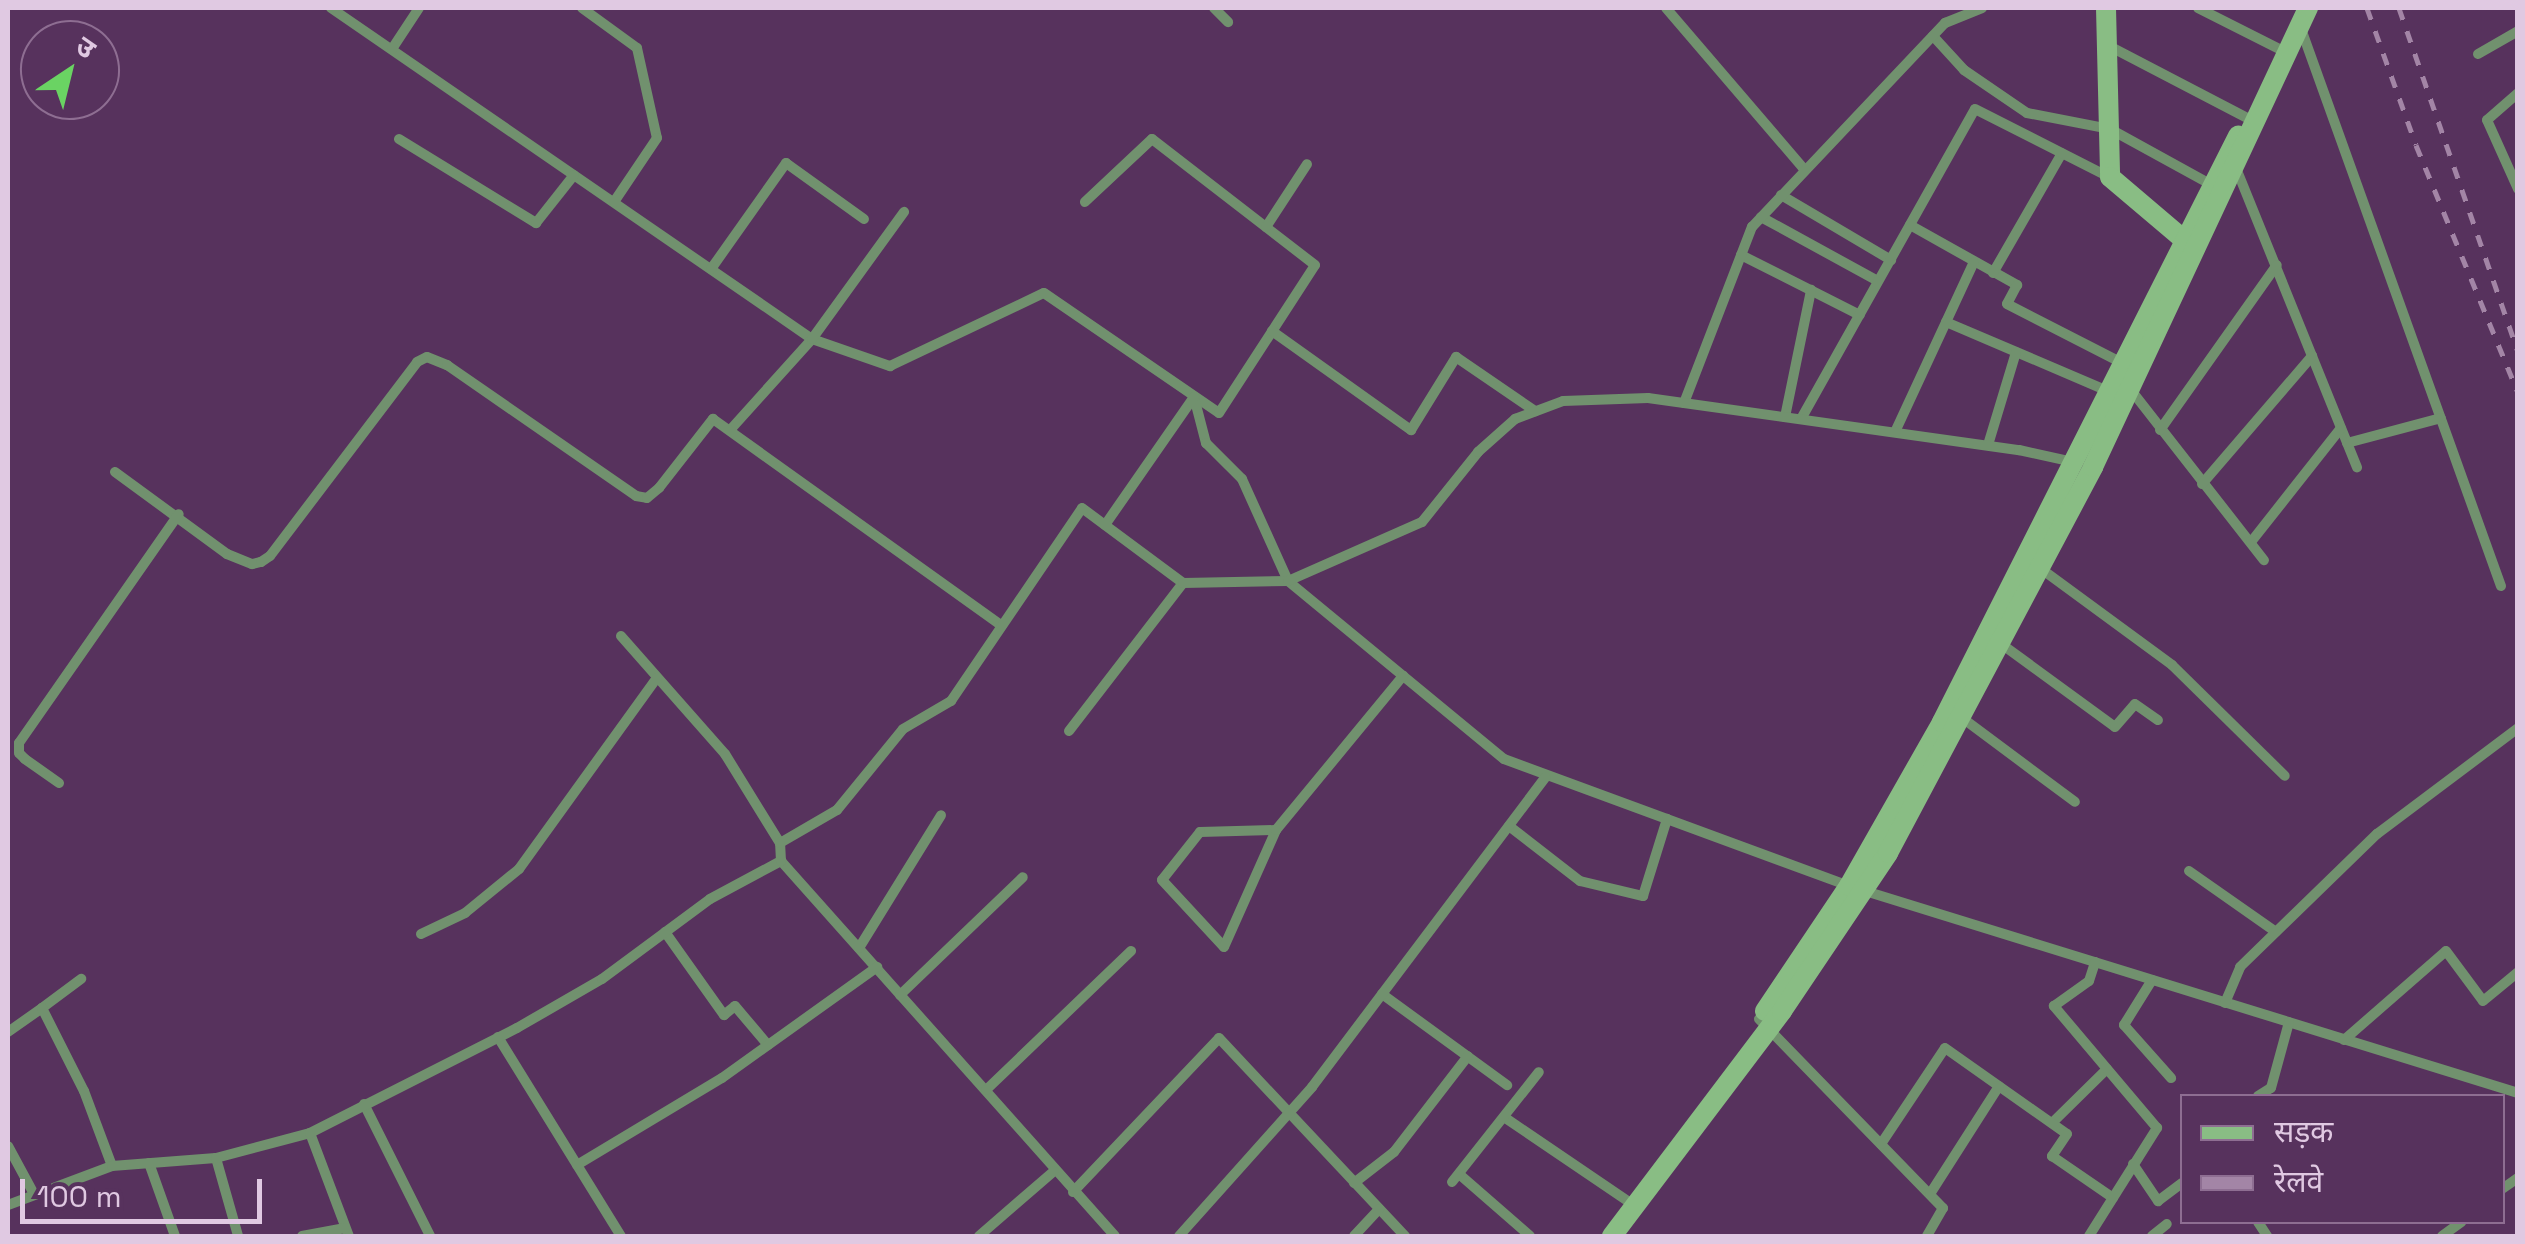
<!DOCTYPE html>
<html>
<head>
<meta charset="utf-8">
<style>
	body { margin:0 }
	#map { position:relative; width:2525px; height:1244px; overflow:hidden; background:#57325d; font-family:"Space Grotesk","Noto Sans Devanagari",sans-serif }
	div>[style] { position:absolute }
	.street>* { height:10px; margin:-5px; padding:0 5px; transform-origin:5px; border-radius:5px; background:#71916e }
	.secondary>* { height:20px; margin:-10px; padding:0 10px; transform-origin:10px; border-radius:10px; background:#89bd84 }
	.rail>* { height:5px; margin-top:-2.5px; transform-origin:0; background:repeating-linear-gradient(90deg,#a385a6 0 12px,transparent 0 24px) }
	span { translate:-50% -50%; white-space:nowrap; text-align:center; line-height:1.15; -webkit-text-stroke:10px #57325d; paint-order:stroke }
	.frame { position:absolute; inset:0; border:10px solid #e0c9e2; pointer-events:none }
	.legend { position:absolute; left:2180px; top:1094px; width:325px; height:130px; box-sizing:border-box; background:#57325d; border:2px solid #8e6e92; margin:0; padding:12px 18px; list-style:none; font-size:30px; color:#e0c9e2 }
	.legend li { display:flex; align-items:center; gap:20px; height:50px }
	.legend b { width:50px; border:2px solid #8e6e92 }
	.north { position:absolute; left:20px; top:20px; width:100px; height:100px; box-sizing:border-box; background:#57325d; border:2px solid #8e6e92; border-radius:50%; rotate:35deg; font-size:28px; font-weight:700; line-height:40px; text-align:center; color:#e0c9e2 }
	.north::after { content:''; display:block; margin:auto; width:35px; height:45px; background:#6ad363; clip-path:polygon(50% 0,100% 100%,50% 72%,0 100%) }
	.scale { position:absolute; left:20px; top:1179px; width:242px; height:45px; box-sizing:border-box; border:5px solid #e0c9e2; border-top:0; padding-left:12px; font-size:30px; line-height:35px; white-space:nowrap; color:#e0c9e2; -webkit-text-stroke:8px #57325d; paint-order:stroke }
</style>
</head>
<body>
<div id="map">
	<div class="street">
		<i style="left:331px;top:8px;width:584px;rotate:34.53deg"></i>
		<i style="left:812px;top:339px;width:83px;rotate:19.1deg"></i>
		<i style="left:890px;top:366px;width:170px;rotate:-25.4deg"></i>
		<i style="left:1044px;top:293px;width:212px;rotate:34.4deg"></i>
		<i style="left:1219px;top:413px;width:176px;rotate:-57deg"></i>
		<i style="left:1315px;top:265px;width:206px;rotate:-142.3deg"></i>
		<i style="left:1152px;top:139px;width:92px;rotate:136.8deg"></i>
		<i style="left:582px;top:8px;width:68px;rotate:36deg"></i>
		<i style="left:637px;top:48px;width:92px;rotate:77.5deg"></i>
		<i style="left:657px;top:138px;width:77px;rotate:123.9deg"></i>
		<i style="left:1214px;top:8px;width:20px;rotate:45deg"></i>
		<i style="left:1666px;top:8px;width:212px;rotate:49.4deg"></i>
		<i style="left:2198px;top:8px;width:100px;rotate:26.8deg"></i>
		<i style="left:2300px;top:26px;width:595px;rotate:70.26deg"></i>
		<i style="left:1933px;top:36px;width:46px;rotate:47.6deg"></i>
		<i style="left:1964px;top:70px;width:76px;rotate:34.3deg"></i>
		<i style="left:2027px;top:113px;width:85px;rotate:10.9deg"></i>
		<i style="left:2110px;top:129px;width:116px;rotate:28.8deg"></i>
		<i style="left:2109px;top:46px;width:158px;rotate:27.5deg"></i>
		<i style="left:392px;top:49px;width:49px;rotate:-56.6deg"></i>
		<i style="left:2478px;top:54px;width:46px;rotate:-29.9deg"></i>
		<i style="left:2518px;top:93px;width:41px;rotate:138.9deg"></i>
		<i style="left:2487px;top:120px;width:76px;rotate:65.8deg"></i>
		<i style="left:399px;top:139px;width:161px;rotate:31.5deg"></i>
		<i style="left:536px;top:223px;width:61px;rotate:-51.6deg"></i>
		<i style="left:2236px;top:168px;width:323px;rotate:68deg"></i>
		<i style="left:1781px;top:195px;width:128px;rotate:30.6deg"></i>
		<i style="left:1761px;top:217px;width:133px;rotate:28.7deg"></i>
		<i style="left:1910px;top:225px;width:123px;rotate:29.3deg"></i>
		<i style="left:2017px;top:285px;width:21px;rotate:118deg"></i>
		<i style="left:2007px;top:304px;width:131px;rotate:27.1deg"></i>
		<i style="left:1266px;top:227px;width:75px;rotate:-56.9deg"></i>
		<i style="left:1741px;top:255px;width:133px;rotate:26.8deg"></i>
		<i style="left:711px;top:269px;width:130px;rotate:-54.7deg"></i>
		<i style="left:786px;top:163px;width:96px;rotate:35.7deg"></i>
		<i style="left:1993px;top:273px;width:138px;rotate:-60.1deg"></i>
		<i style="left:1946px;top:322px;width:178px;rotate:23.1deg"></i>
		<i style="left:1272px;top:331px;width:171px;rotate:35.5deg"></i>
		<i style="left:1411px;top:430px;width:86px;rotate:-58.3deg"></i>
		<i style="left:1456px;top:357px;width:96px;rotate:34.4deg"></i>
		<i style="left:2131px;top:390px;width:216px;rotate:52deg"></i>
		<i style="left:1194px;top:397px;width:48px;rotate:75.4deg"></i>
		<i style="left:1206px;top:443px;width:51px;rotate:45deg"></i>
		<i style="left:1242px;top:479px;width:112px;rotate:65.7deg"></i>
		<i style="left:1288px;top:581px;width:280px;rotate:39.5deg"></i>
		<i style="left:1504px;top:759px;width:368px;rotate:20.2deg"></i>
		<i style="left:1849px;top:886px;width:700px;rotate:17.19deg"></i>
		<i style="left:1684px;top:403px;width:189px;rotate:-68.9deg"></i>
		<i style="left:1752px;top:227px;width:281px;rotate:-46.6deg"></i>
		<i style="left:1945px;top:23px;width:40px;rotate:-22deg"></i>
		<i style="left:1785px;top:417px;width:130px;rotate:-78.4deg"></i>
		<i style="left:1801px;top:419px;width:355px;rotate:-60.7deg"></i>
		<i style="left:1975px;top:109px;width:150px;rotate:26.9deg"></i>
		<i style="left:731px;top:429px;width:121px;rotate:-48deg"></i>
		<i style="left:812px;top:339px;width:157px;rotate:-54.1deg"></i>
		<i style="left:2160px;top:430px;width:202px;rotate:-54.7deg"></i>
		<i style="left:1895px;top:432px;width:187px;rotate:-65.1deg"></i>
		<i style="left:2347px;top:443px;width:97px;rotate:-14.9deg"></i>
		<i style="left:1988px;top:445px;width:97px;rotate:-73.2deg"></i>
		<i style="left:115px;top:472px;width:139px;rotate:36.2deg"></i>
		<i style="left:227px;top:554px;width:27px;rotate:22deg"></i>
		<i style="left:252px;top:564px;width:9px;rotate:-13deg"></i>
		<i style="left:261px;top:562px;width:11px;rotate:-34deg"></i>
		<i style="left:270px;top:556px;width:243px;rotate:-52.8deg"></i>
		<i style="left:417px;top:362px;width:11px;rotate:-27deg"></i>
		<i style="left:427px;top:357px;width:22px;rotate:22deg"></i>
		<i style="left:447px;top:365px;width:230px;rotate:34.7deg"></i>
		<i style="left:636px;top:496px;width:11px;rotate:10deg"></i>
		<i style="left:647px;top:498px;width:16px;rotate:-40deg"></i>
		<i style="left:659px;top:488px;width:88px;rotate:-52deg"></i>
		<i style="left:713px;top:419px;width:355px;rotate:35.6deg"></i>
		<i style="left:2202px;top:484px;width:169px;rotate:-49.3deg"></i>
		<i style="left:1105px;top:525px;width:156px;rotate:-55.2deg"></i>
		<i style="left:2251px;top:542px;width:145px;rotate:-51.7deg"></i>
		<i style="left:2040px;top:568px;width:164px;rotate:36.3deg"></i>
		<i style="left:2172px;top:665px;width:158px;rotate:44.5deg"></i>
		<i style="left:621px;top:636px;width:157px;rotate:48.6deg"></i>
		<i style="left:725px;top:754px;width:105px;rotate:58.3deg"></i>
		<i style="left:2000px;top:643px;width:142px;rotate:36.1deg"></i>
		<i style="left:2115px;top:727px;width:30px;rotate:-49deg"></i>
		<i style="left:2135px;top:704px;width:28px;rotate:35deg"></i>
		<i style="left:1961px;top:717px;width:142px;rotate:36.7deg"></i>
		<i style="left:1069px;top:731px;width:187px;rotate:-52.4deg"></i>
		<i style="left:59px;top:783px;width:42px;rotate:-144.8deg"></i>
		<i style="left:25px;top:759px;width:8px;rotate:-135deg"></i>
		<i style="left:19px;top:753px;width:10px;rotate:-90deg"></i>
		<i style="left:19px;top:743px;width:279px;rotate:-55.1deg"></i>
		<i style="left:1509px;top:826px;width:90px;rotate:37.8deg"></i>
		<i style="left:1580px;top:881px;width:65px;rotate:13.4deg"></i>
		<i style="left:1643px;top:896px;width:81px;rotate:-72.7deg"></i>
		<i style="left:1276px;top:830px;width:76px;rotate:178.5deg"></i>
		<i style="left:1200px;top:832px;width:61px;rotate:128.4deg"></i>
		<i style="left:1162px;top:880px;width:91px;rotate:47.2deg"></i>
		<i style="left:1224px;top:947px;width:128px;rotate:-66deg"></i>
		<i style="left:1276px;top:830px;width:200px;rotate:-50.5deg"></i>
		<i style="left:781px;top:861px;width:502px;rotate:48.31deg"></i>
		<i style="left:2189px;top:871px;width:106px;rotate:35deg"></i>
		<i style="left:665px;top:932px;width:102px;rotate:54.6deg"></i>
		<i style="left:724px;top:1015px;width:14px;rotate:-39deg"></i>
		<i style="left:735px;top:1006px;width:51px;rotate:49.8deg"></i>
		<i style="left:421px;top:934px;width:49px;rotate:-25.5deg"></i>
		<i style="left:465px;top:913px;width:70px;rotate:-39.2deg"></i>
		<i style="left:519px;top:869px;width:236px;rotate:-54.2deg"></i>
		<i style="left:859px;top:948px;width:156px;rotate:-58.3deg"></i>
		<i style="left:2152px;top:980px;width:53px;rotate:121.9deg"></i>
		<i style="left:2124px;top:1025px;width:71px;rotate:48.4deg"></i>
		<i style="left:1382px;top:994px;width:155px;rotate:36.1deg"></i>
		<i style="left:900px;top:995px;width:170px;rotate:-43.8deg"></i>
		<i style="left:2225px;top:1003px;width:39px;rotate:-67deg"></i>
		<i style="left:2240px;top:967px;width:191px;rotate:-44.2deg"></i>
		<i style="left:2377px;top:834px;width:176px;rotate:-36.9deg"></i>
		<i style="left:42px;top:1008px;width:49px;rotate:-36.6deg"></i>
		<i style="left:1759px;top:1019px;width:264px;rotate:45.8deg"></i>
		<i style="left:1943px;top:1208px;width:32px;rotate:120deg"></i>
		<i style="left:8px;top:1032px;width:42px;rotate:-35.2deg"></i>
		<i style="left:42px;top:1008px;width:93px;rotate:63.2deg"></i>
		<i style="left:84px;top:1091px;width:80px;rotate:69.5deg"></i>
		<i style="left:498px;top:1037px;width:234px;rotate:58.3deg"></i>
		<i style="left:2344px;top:1040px;width:135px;rotate:-41.1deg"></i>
		<i style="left:2446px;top:951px;width:62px;rotate:53.5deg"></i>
		<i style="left:2483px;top:1001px;width:45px;rotate:-39.6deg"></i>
		<i style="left:986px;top:1090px;width:201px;rotate:-43.8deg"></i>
		<i style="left:2258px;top:1096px;width:15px;rotate:-32deg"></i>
		<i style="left:2271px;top:1088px;width:68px;rotate:-74.7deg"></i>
		<i style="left:364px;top:1104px;width:148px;rotate:63.4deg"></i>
		<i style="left:1504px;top:1117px;width:148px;rotate:34.2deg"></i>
		<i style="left:2052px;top:1123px;width:77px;rotate:-44.5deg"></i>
		<i style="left:310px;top:1133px;width:110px;rotate:69.3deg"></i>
		<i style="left:1881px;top:1144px;width:115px;rotate:-56.3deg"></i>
		<i style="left:1945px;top:1048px;width:149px;rotate:35.2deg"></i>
		<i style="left:2067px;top:1134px;width:27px;rotate:124deg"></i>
		<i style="left:2052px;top:1156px;width:74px;rotate:34.5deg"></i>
		<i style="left:8px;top:1146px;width:55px;rotate:61.6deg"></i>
		<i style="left:216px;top:1158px;width:81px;rotate:74.2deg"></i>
		<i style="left:149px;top:1163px;width:77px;rotate:70.4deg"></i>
		<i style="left:2133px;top:1164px;width:45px;rotate:56deg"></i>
		<i style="left:2158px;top:1201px;width:30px;rotate:-37deg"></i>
		<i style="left:577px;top:1165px;width:169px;rotate:-31deg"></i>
		<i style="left:722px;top:1078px;width:191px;rotate:-35.6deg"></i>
		<i style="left:1459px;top:1174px;width:94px;rotate:41.1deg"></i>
		<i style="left:1452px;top:1182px;width:140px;rotate:-51.7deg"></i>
		<i style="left:1354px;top:1183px;width:51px;rotate:-37.8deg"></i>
		<i style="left:1394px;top:1152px;width:121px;rotate:-52.4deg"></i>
		<i style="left:2502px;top:1189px;width:19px;rotate:-35deg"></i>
		<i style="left:1073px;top:1192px;width:212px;rotate:-46.5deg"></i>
		<i style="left:1219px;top:1038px;width:272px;rotate:46.8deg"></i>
		<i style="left:1930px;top:1194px;width:128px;rotate:-57.4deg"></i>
		<i style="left:8px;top:1205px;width:111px;rotate:-20.6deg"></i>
		<i style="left:112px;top:1166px;width:104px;rotate:-4.4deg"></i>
		<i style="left:216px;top:1158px;width:97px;rotate:-14.9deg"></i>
		<i style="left:310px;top:1133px;width:232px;rotate:-26.9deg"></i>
		<i style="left:517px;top:1028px;width:98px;rotate:-30deg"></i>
		<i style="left:602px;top:979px;width:134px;rotate:-36.5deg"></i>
		<i style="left:710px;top:899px;width:81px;rotate:-28.2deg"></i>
		<i style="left:781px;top:861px;width:18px;rotate:-93deg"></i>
		<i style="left:780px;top:843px;width:66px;rotate:-30.1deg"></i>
		<i style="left:837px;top:810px;width:104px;rotate:-50.8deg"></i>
		<i style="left:903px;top:729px;width:56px;rotate:-30.3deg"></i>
		<i style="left:951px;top:701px;width:233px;rotate:-55.8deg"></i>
		<i style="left:1082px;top:508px;width:126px;rotate:36.6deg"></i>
		<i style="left:1183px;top:583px;width:105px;rotate:-1.1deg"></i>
		<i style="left:1288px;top:581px;width:146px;rotate:-23.8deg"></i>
		<i style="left:1422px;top:522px;width:90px;rotate:-51.3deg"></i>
		<i style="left:1478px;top:452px;width:50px;rotate:-41.7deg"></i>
		<i style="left:1515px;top:419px;width:51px;rotate:-20.6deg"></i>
		<i style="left:1563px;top:401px;width:85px;rotate:-2deg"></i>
		<i style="left:1648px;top:398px;width:375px;rotate:8deg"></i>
		<i style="left:2019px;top:450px;width:55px;rotate:12.5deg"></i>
		<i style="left:2258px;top:1222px;width:17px;rotate:57deg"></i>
		<i style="left:302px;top:1236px;width:44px;rotate:-10.5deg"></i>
		<i style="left:979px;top:1236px;width:99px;rotate:-40.9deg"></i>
		<i style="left:1179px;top:1236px;width:200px;rotate:-48.2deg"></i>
		<i style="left:1312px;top:1087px;width:388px;rotate:-53deg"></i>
		<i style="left:1354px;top:1236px;width:37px;rotate:-47deg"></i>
		<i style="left:2089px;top:1236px;width:128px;rotate:-57.8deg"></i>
		<i style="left:2157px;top:1128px;width:160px;rotate:-130.2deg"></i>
		<i style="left:2054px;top:1006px;width:43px;rotate:-35.5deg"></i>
		<i style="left:2089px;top:981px;width:20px;rotate:-72deg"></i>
		<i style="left:2152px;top:1236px;width:19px;rotate:-39deg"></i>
		<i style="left:2442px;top:1236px;width:24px;rotate:-36deg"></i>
	</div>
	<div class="secondary">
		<i style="left:2106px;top:8px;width:169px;rotate:88.6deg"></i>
		<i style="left:2110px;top:177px;width:111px;rotate:40.3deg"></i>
		<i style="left:1765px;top:1011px;width:151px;rotate:-56.1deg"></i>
		<i style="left:1849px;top:886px;width:189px;rotate:-60.4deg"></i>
		<i style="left:1942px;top:722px;width:657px;rotate:-63.2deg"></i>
		<i style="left:1612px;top:1236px;width:282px;rotate:-52.9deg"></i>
		<i style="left:1782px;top:1011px;width:190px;rotate:-56.1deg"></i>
		<i style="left:1888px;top:853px;width:437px;rotate:-62deg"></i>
		<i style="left:2093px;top:467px;width:507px;rotate:-64.9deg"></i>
	</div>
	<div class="rail">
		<i style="left:2367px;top:8px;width:145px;rotate:70.3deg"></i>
		<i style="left:2416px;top:145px;width:268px;rotate:67.6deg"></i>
		<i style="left:2399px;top:8px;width:364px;rotate:70.9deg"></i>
	</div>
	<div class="frame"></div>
	<ul class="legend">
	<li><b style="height:12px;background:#89bd84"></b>सड़क</li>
	<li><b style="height:12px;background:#a385a6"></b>रेलवे</li>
	</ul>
	<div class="north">उ</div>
	<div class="scale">100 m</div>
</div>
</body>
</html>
